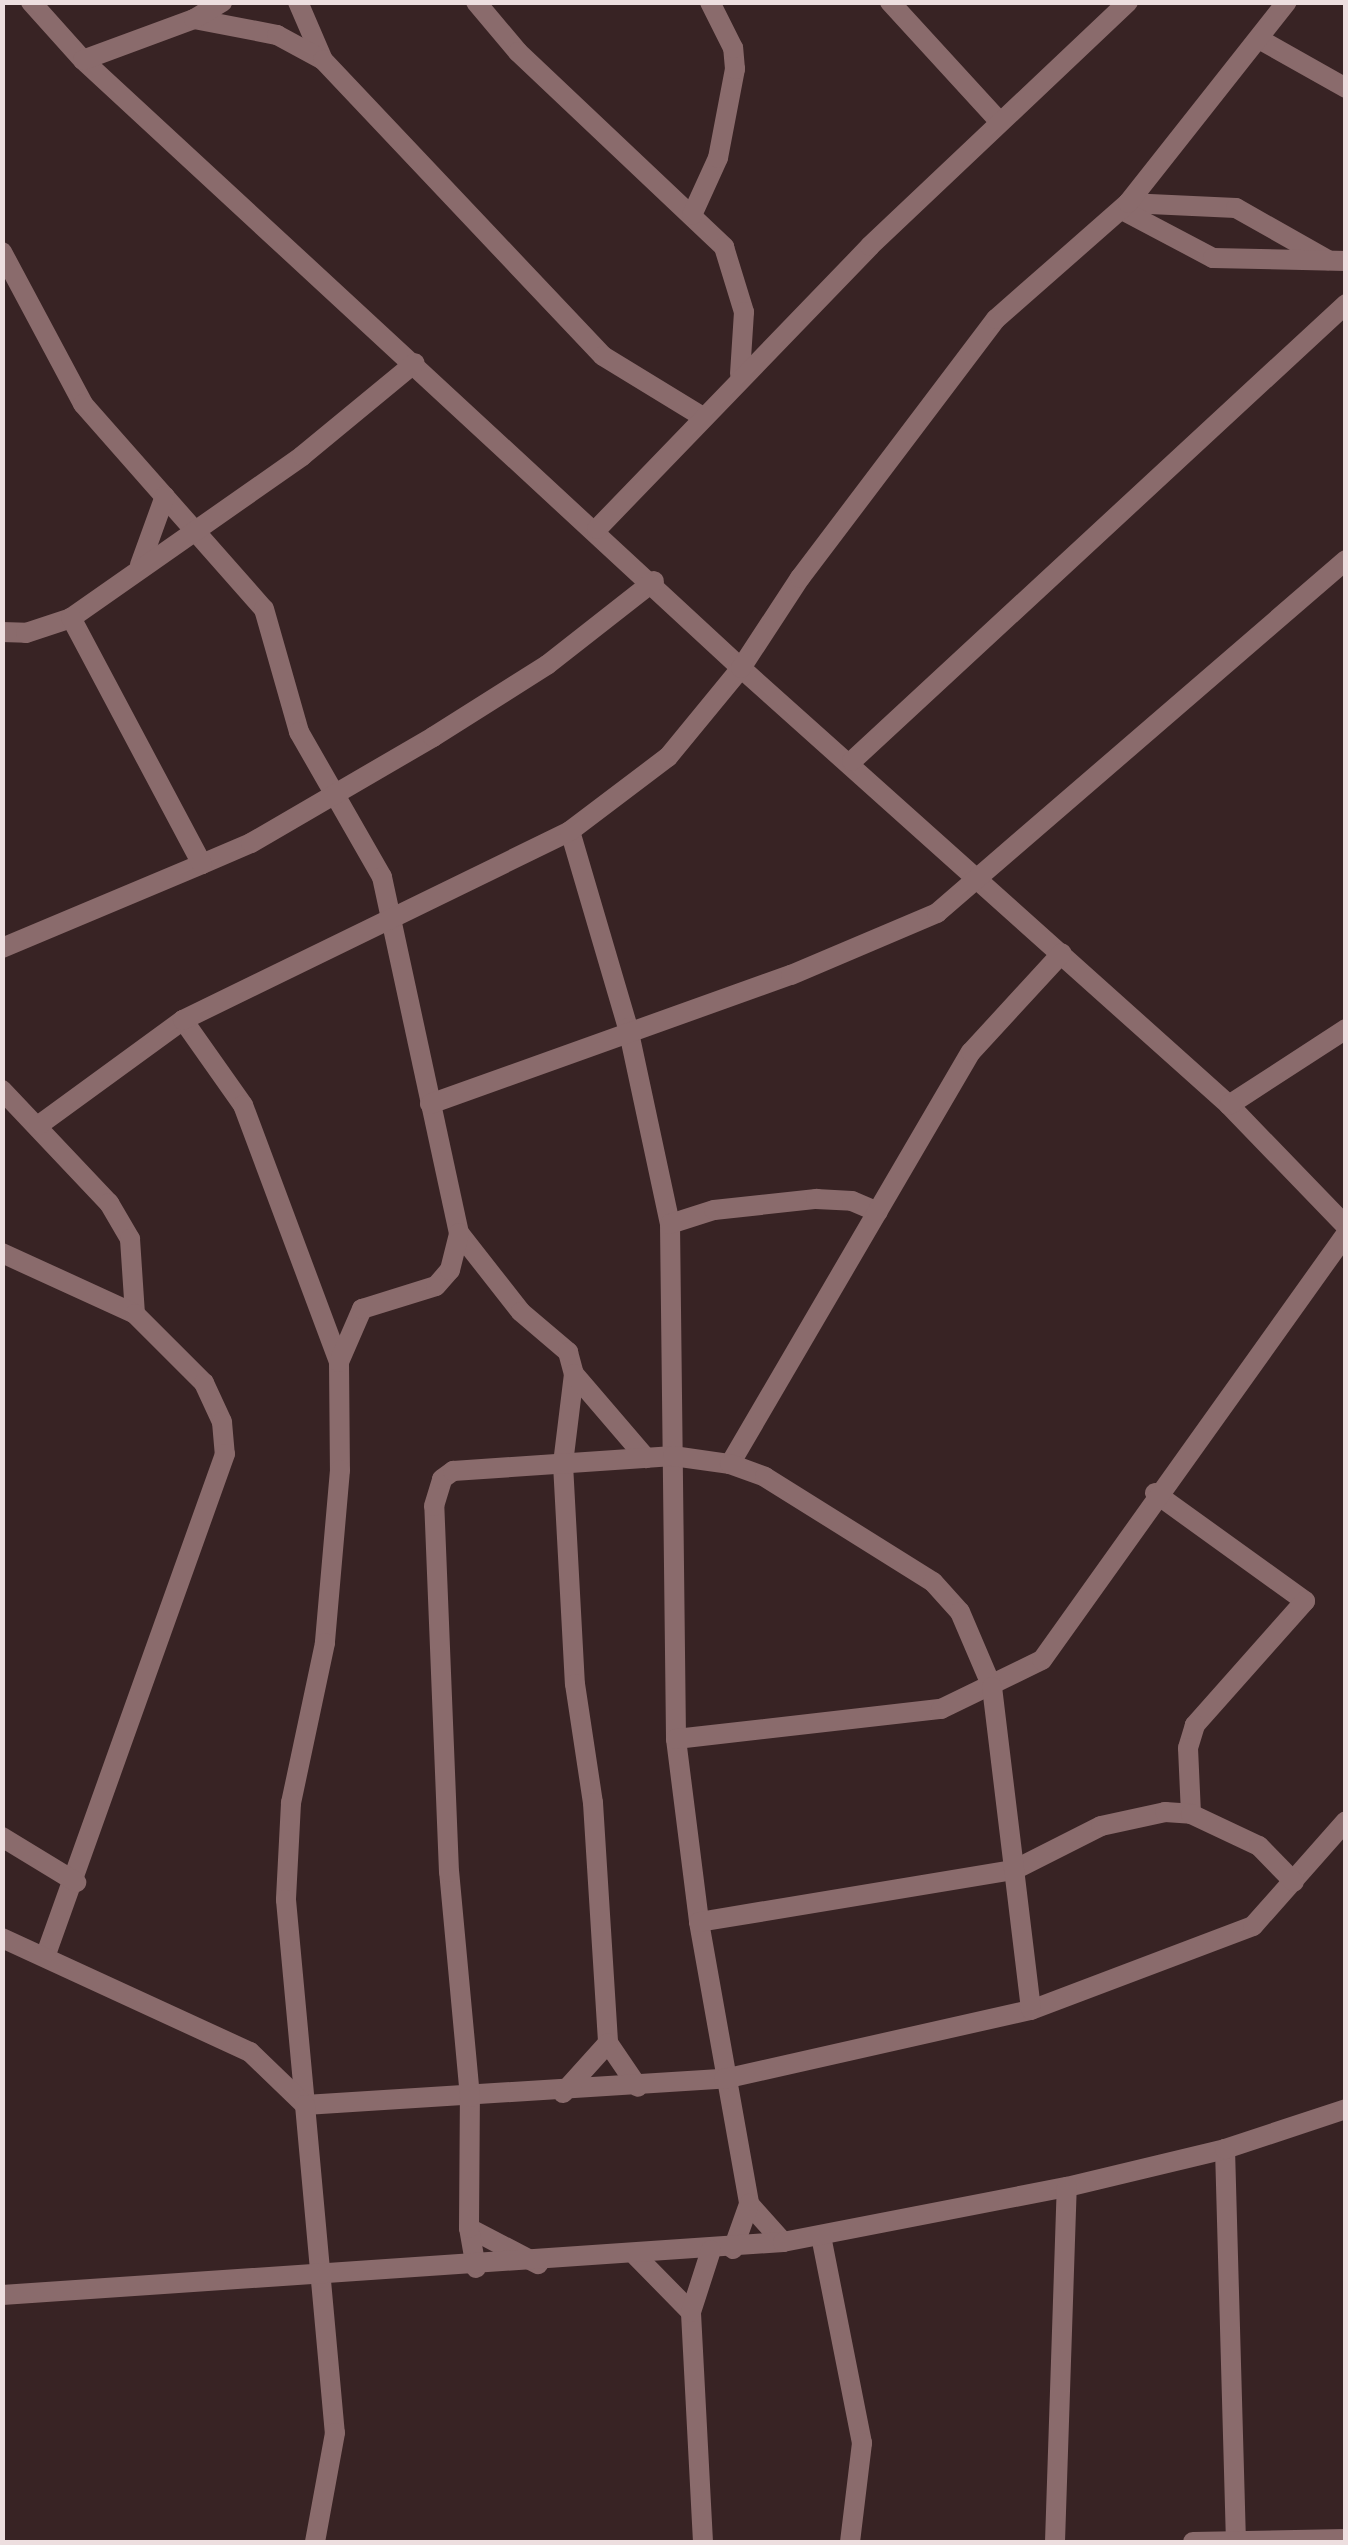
<!DOCTYPE html>
<html>
<head>
<meta charset="utf-8">
<style>
	body { margin:0 }
	#map { position:relative; width:1348px; height:2545px; overflow:hidden; background:#382324; font-family:Lora,serif }
	div>[style] { position:absolute }
	.street>* { height:20px; margin:-10px; padding:0 10px; transform-origin:10px; border-radius:10px; background:#8a6b6c }
	span { translate:-50% -50%; white-space:nowrap; text-align:center; line-height:1.15; -webkit-text-stroke:8px #382324; paint-order:stroke }
	.frame { position:absolute; inset:0; border:5px solid #eddedf; pointer-events:none }
</style>
</head>
<body>
<div id="map">
	<div class="street">
		<i style="left:31px;top:2px;width:78px;rotate:48.1deg"></i>
		<i style="left:83px;top:60px;width:896px;rotate:42.74deg"></i>
		<i style="left:741px;top:668px;width:655px;rotate:41.84deg"></i>
		<i style="left:1229px;top:1105px;width:168px;rotate:46deg"></i>
		<i style="left:298px;top:2px;width:63px;rotate:66.7deg"></i>
		<i style="left:476px;top:2px;width:65px;rotate:50deg"></i>
		<i style="left:518px;top:52px;width:284px;rotate:43.4deg"></i>
		<i style="left:724px;top:247px;width:68px;rotate:72.9deg"></i>
		<i style="left:744px;top:312px;width:62px;rotate:93.7deg"></i>
		<i style="left:890px;top:2px;width:161px;rotate:47.5deg"></i>
		<i style="left:194px;top:19px;width:85px;rotate:10.9deg"></i>
		<i style="left:277px;top:35px;width:52px;rotate:28.5deg"></i>
		<i style="left:323px;top:60px;width:407px;rotate:46.6deg"></i>
		<i style="left:603px;top:356px;width:117px;rotate:31.4deg"></i>
		<i style="left:1259px;top:39px;width:100px;rotate:29.4deg"></i>
		<i style="left:83px;top:60px;width:118px;rotate:-20.3deg"></i>
		<i style="left:194px;top:19px;width:33px;rotate:-31deg"></i>
		<i style="left:1128px;top:203px;width:108px;rotate:2.7deg"></i>
		<i style="left:1236px;top:208px;width:106px;rotate:29.5deg"></i>
		<i style="left:1122px;top:210px;width:103px;rotate:27.8deg"></i>
		<i style="left:1213px;top:258px;width:133px;rotate:1.3deg"></i>
		<i style="left:692px;top:215px;width:63px;rotate:-65.5deg"></i>
		<i style="left:718px;top:158px;width:91px;rotate:-79.2deg"></i>
		<i style="left:735px;top:69px;width:21px;rotate:-95deg"></i>
		<i style="left:733px;top:48px;width:51px;rotate:-116.6deg"></i>
		<i style="left:2px;top:252px;width:172px;rotate:61.9deg"></i>
		<i style="left:83px;top:404px;width:273px;rotate:48.6deg"></i>
		<i style="left:264px;top:609px;width:128px;rotate:74.1deg"></i>
		<i style="left:299px;top:732px;width:167px;rotate:60.2deg"></i>
		<i style="left:382px;top:877px;width:364px;rotate:77.8deg"></i>
		<i style="left:459px;top:1233px;width:100px;rotate:51.9deg"></i>
		<i style="left:521px;top:1312px;width:62px;rotate:40.4deg"></i>
		<i style="left:568px;top:1352px;width:23px;rotate:75deg"></i>
		<i style="left:574px;top:1374px;width:91px;rotate:97deg"></i>
		<i style="left:563px;top:1464px;width:220px;rotate:86.9deg"></i>
		<i style="left:575px;top:1684px;width:120px;rotate:81.4deg"></i>
		<i style="left:593px;top:1803px;width:240px;rotate:86.4deg"></i>
		<i style="left:608px;top:2043px;width:53px;rotate:55.7deg"></i>
		<i style="left:597px;top:529px;width:393px;rotate:-46deg"></i>
		<i style="left:870px;top:246px;width:355px;rotate:-43.4deg"></i>
		<i style="left:140px;top:565px;width:73px;rotate:-70.1deg"></i>
		<i style="left:2px;top:632px;width:24px;rotate:2deg"></i>
		<i style="left:26px;top:633px;width:47px;rotate:-18.4deg"></i>
		<i style="left:71px;top:618px;width:282px;rotate:-35deg"></i>
		<i style="left:302px;top:456px;width:146px;rotate:-39.5deg"></i>
		<i style="left:852px;top:761px;width:673px;rotate:-42.77deg"></i>
		<i style="left:570px;top:831px;width:205px;rotate:73.6deg"></i>
		<i style="left:628px;top:1028px;width:200px;rotate:77.9deg"></i>
		<i style="left:670px;top:1224px;width:515px;rotate:89.33deg"></i>
		<i style="left:676px;top:1739px;width:184px;rotate:82.8deg"></i>
		<i style="left:699px;top:1922px;width:286px;rotate:79.9deg"></i>
		<i style="left:749px;top:2204px;width:51px;rotate:48.2deg"></i>
		<i style="left:202px;top:864px;width:53px;rotate:-23.2deg"></i>
		<i style="left:251px;top:843px;width:211px;rotate:-30.2deg"></i>
		<i style="left:433px;top:737px;width:135px;rotate:-32.3deg"></i>
		<i style="left:547px;top:665px;width:136px;rotate:-38.1deg"></i>
		<i style="left:2px;top:948px;width:217px;rotate:-22.8deg"></i>
		<i style="left:202px;top:864px;width:279px;rotate:-118deg"></i>
		<i style="left:183px;top:1020px;width:104px;rotate:54.8deg"></i>
		<i style="left:243px;top:1105px;width:274px;rotate:69.5deg"></i>
		<i style="left:339px;top:1362px;width:108px;rotate:89.5deg"></i>
		<i style="left:340px;top:1470px;width:174px;rotate:95deg"></i>
		<i style="left:325px;top:1643px;width:164px;rotate:102deg"></i>
		<i style="left:291px;top:1803px;width:97px;rotate:93deg"></i>
		<i style="left:286px;top:1900px;width:206px;rotate:84.7deg"></i>
		<i style="left:305px;top:2105px;width:420px;rotate:-3.6deg"></i>
		<i style="left:724px;top:2079px;width:315px;rotate:-12.7deg"></i>
		<i style="left:1031px;top:2010px;width:237px;rotate:-20.7deg"></i>
		<i style="left:1253px;top:1926px;width:140px;rotate:-48.5deg"></i>
		<i style="left:2px;top:1090px;width:156px;rotate:46.6deg"></i>
		<i style="left:109px;top:1203px;width:42px;rotate:59.7deg"></i>
		<i style="left:130px;top:1239px;width:75px;rotate:86.2deg"></i>
		<i style="left:430px;top:1104px;width:383px;rotate:-19.7deg"></i>
		<i style="left:791px;top:975px;width:159px;rotate:-23deg"></i>
		<i style="left:937px;top:913px;width:540px;rotate:-40.8deg"></i>
		<i style="left:1229px;top:1105px;width:140px;rotate:-33deg"></i>
		<i style="left:39px;top:1125px;width:178px;rotate:-36.1deg"></i>
		<i style="left:183px;top:1020px;width:431px;rotate:-26deg"></i>
		<i style="left:570px;top:831px;width:123px;rotate:-37.1deg"></i>
		<i style="left:668px;top:757px;width:115px;rotate:-50.6deg"></i>
		<i style="left:741px;top:668px;width:108px;rotate:-56.8deg"></i>
		<i style="left:800px;top:578px;width:325px;rotate:-52.9deg"></i>
		<i style="left:996px;top:319px;width:176px;rotate:-41.3deg"></i>
		<i style="left:1128px;top:203px;width:256px;rotate:-51.7deg"></i>
		<i style="left:670px;top:1224px;width:46px;rotate:-17.7deg"></i>
		<i style="left:714px;top:1210px;width:103px;rotate:-6.2deg"></i>
		<i style="left:816px;top:1199px;width:36px;rotate:3deg"></i>
		<i style="left:852px;top:1201px;width:28px;rotate:23deg"></i>
		<i style="left:2px;top:1253px;width:146px;rotate:24.6deg"></i>
		<i style="left:135px;top:1314px;width:98px;rotate:45deg"></i>
		<i style="left:204px;top:1383px;width:43px;rotate:65.2deg"></i>
		<i style="left:222px;top:1422px;width:32px;rotate:85deg"></i>
		<i style="left:225px;top:1454px;width:534px;rotate:109.69deg"></i>
		<i style="left:339px;top:1362px;width:58px;rotate:-66.5deg"></i>
		<i style="left:362px;top:1309px;width:77px;rotate:-17.3deg"></i>
		<i style="left:436px;top:1286px;width:21px;rotate:-49deg"></i>
		<i style="left:450px;top:1270px;width:38px;rotate:-76deg"></i>
		<i style="left:574px;top:1374px;width:111px;rotate:49.4deg"></i>
		<i style="left:730px;top:1464px;width:477px;rotate:-59.7deg"></i>
		<i style="left:971px;top:1052px;width:134px;rotate:-47.4deg"></i>
		<i style="left:1155px;top:1493px;width:185px;rotate:35.8deg"></i>
		<i style="left:1305px;top:1601px;width:166px;rotate:131.6deg"></i>
		<i style="left:1195px;top:1725px;width:24px;rotate:107deg"></i>
		<i style="left:1188px;top:1748px;width:66px;rotate:87.4deg"></i>
		<i style="left:676px;top:1739px;width:267px;rotate:-6.5deg"></i>
		<i style="left:941px;top:1709px;width:112px;rotate:-25.9deg"></i>
		<i style="left:1042px;top:1660px;width:523px;rotate:-54.49deg"></i>
		<i style="left:2px;top:1837px;width:87px;rotate:31.3deg"></i>
		<i style="left:699px;top:1922px;width:319px;rotate:-9.4deg"></i>
		<i style="left:1014px;top:1870px;width:97px;rotate:-26.8deg"></i>
		<i style="left:1101px;top:1826px;width:66px;rotate:-12.3deg"></i>
		<i style="left:1165px;top:1812px;width:26px;rotate:4deg"></i>
		<i style="left:1191px;top:1814px;width:75px;rotate:25.2deg"></i>
		<i style="left:1259px;top:1846px;width:50px;rotate:45.8deg"></i>
		<i style="left:2px;top:1938px;width:273px;rotate:24.7deg"></i>
		<i style="left:250px;top:2052px;width:76px;rotate:43.9deg"></i>
		<i style="left:305px;top:2105px;width:329px;rotate:84.8deg"></i>
		<i style="left:335px;top:2433px;width:111px;rotate:100.4deg"></i>
		<i style="left:563px;top:2093px;width:67px;rotate:-48deg"></i>
		<i style="left:1225px;top:2149px;width:393px;rotate:88.4deg"></i>
		<i style="left:469px;top:2228px;width:78px;rotate:27.6deg"></i>
		<i style="left:821px;top:2236px;width:211px;rotate:78.8deg"></i>
		<i style="left:862px;top:2443px;width:100px;rotate:96.9deg"></i>
		<i style="left:733px;top:2249px;width:48px;rotate:-70.4deg"></i>
		<i style="left:636px;top:2256px;width:78px;rotate:45.5deg"></i>
		<i style="left:476px;top:2268px;width:41px;rotate:-99.9deg"></i>
		<i style="left:469px;top:2228px;width:131px;rotate:-89.6deg"></i>
		<i style="left:470px;top:2097px;width:226px;rotate:-95.3deg"></i>
		<i style="left:449px;top:1872px;width:366px;rotate:-92.3deg"></i>
		<i style="left:434px;top:1506px;width:28px;rotate:-73deg"></i>
		<i style="left:442px;top:1479px;width:14px;rotate:-36deg"></i>
		<i style="left:453px;top:1471px;width:221px;rotate:-3.9deg"></i>
		<i style="left:673px;top:1456px;width:58px;rotate:8deg"></i>
		<i style="left:730px;top:1464px;width:37px;rotate:20deg"></i>
		<i style="left:765px;top:1477px;width:198px;rotate:32deg"></i>
		<i style="left:933px;top:1582px;width:40px;rotate:48deg"></i>
		<i style="left:960px;top:1612px;width:82px;rotate:66.9deg"></i>
		<i style="left:992px;top:1687px;width:325px;rotate:83.1deg"></i>
		<i style="left:2px;top:2295px;width:783px;rotate:-3.88deg"></i>
		<i style="left:783px;top:2242px;width:289px;rotate:-11deg"></i>
		<i style="left:1067px;top:2187px;width:163px;rotate:-13.5deg"></i>
		<i style="left:1225px;top:2149px;width:127px;rotate:-18.3deg"></i>
		<i style="left:703px;top:2542px;width:230px;rotate:-93deg"></i>
		<i style="left:691px;top:2312px;width:65px;rotate:-72.1deg"></i>
		<i style="left:1055px;top:2542px;width:355px;rotate:-88.1deg"></i>
		<i style="left:1193px;top:2542px;width:153px;rotate:-1.1deg"></i>
	</div>
	<div class="frame"></div>
</div>
</body>
</html>
